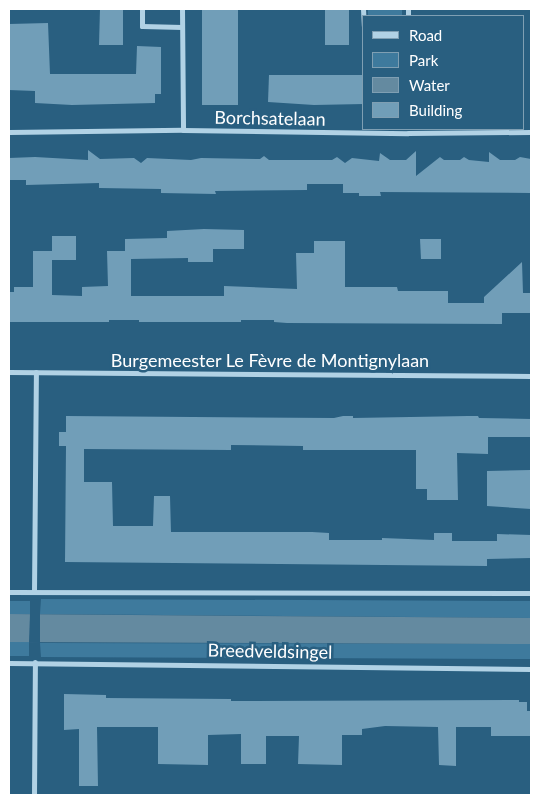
<!DOCTYPE html>
<html>
<head>
<meta charset="utf-8">
<style>
	body { margin:0 }
	#map { position:relative; width:540px; height:804px; overflow:hidden; background:#295f80; font-family:Lato,sans-serif }
	div>[style] { position:absolute }
	.green>* { inset:0; background:#3e7a9d }
	.water>* { inset:0; background:#648aa0 }
	.pier>* { inset:0; background:#295f80 }
	.building>* { inset:0; background:#719eb8 }
	.street>* { height:5px; margin:-2.5px; padding:0 2.5px; transform-origin:2.5px; border-radius:2.5px; background:#b1d2e5 }
	span { translate:-50% -50%; white-space:nowrap; text-align:center; line-height:1.15; -webkit-text-stroke:5px #295f80; paint-order:stroke }
	.street-label { font-size:18px; color:#fff }
	.frame { position:absolute; inset:0; border:10px solid #fff; pointer-events:none }
	.legend { position:absolute; left:362px; top:15px; width:162px; height:115px; box-sizing:border-box; background:#295f80; border:1px solid #7f9fb3; margin:0; padding:6px 9px; list-style:none; font-size:15px; color:#fff }
	.legend li { display:flex; align-items:center; gap:10px; height:25px }
	.legend b { width:25px; border:1px solid #7f9fb3 }
</style>
</head>
<body>
<div id="map">
	<div class="green">
		<i style="clip-path:polygon(368px 9px,402px 9px,402px 16px,368px 16px)"></i>
		<i style="clip-path:polygon(41px 599px,531px 601px,531px 618px,40px 614px)"></i>
		<i style="clip-path:polygon(9px 601px,30px 601px,30px 614px,9px 614px)"></i>
		<i style="clip-path:polygon(9px 642px,29px 642px,29px 656px,9px 656px)"></i>
		<i style="clip-path:polygon(40px 643px,531px 644px,531px 659px,41px 657px)"></i>
	</div>
	<div class="water">
		<i style="clip-path:polygon(9px 614px,531px 618px,531px 644px,9px 642px)"></i>
	</div>
	<div class="pier">
		<i style="clip-path:polygon(30px 614px,40px 614px,40px 643px,29px 642px)"></i>
	</div>
	<div class="building">
		<i style="clip-path:polygon(100px 9px,123px 9px,123px 45px,99px 45px)"></i>
		<i style="clip-path:polygon(202px 9px,238px 9px,238px 105px,202px 105px)"></i>
		<i style="clip-path:polygon(325px 9px,349px 9px,349px 45px,325px 45px)"></i>
		<i style="clip-path:polygon(48px 23px,50px 74px,136px 74px,137px 46px,161px 47px,161px 94px,155px 94px,155px 103px,72px 105px,35px 103px,35px 91px,9px 90px,9px 24px)"></i>
		<i style="clip-path:polygon(269px 75px,364px 75px,364px 104px,314px 105px,268px 102px)"></i>
		<i style="clip-path:polygon(88px 150px,100px 159px,134px 158px,141px 163px,147px 158px,191px 160px,201px 158px,260px 159px,264px 156px,269px 160px,332px 160px,337px 157px,345px 163px,352px 158px,379px 161px,380px 153px,390px 160px,406px 160px,416px 151px,416px 176px,440px 157px,444px 160px,460px 160px,464px 157px,469px 160px,489px 162px,489px 152px,500px 160px,515px 160px,520px 157px,531px 159px,531px 193px,380px 192px,381px 196px,359px 196px,359px 193px,343px 193px,343px 184px,307px 184px,307px 190px,215px 191px,216px 194px,161px 193px,161px 189px,99px 188px,99px 183px,26px 185px,26px 180px,9px 180px,9px 158px,35px 157px,88px 160px)"></i>
		<i style="clip-path:polygon(204px 229px,244px 230px,244px 249px,213px 249px,213px 262px,188px 262px,188px 258px,131px 259px,131px 296px,224px 296px,224px 286px,297px 289px,296px 253px,314px 253px,314px 241px,345px 241px,345px 287px,397px 287px,398px 291px,448px 291px,448px 303px,484px 303px,484px 297px,522px 262px,523px 293px,531px 293px,531px 313px,502px 313px,502px 324px,287px 323px,274px 322px,274px 320px,241px 320px,241px 322px,139px 322px,139px 320px,109px 320px,109px 322px,9px 322px,9px 292px,14px 292px,14px 287px,33px 287px,33px 251px,52px 251px,52px 236px,76px 236px,76px 260px,52px 260px,52px 254px,52px 295px,82px 296px,82px 287px,108px 286px,107px 251px,125px 251px,125px 239px,167px 238px,167px 231px)"></i>
		<i style="clip-path:polygon(420px 239px,441px 239px,441px 259px,421px 259px)"></i>
		<i style="clip-path:polygon(66px 416px,334px 418px,343px 416px,353px 416px,353px 418px,468px 416px,478px 416px,479px 418px,531px 419px,531px 437px,488px 437px,488px 454px,457px 453px,458px 500px,427px 500px,427px 489px,416px 489px,416px 450px,303px 450px,303px 446px,231px 445px,231px 450px,84px 449px,84px 482px,112px 482px,113px 526px,153px 526px,154px 496px,170px 496px,171px 532px,312px 532px,329px 533px,329px 540px,382px 540px,382px 538px,434px 540px,434px 533px,452px 533px,452px 541px,497px 541px,497px 534px,531px 535px,531px 558px,487px 559px,487px 566px,65px 562px,66px 446px,59px 446px,59px 432px,66px 432px)"></i>
		<i style="clip-path:polygon(531px 470px,531px 509px,487px 506px,487px 471px)"></i>
		<i style="clip-path:polygon(64px 694px,106px 695px,106px 698px,231px 699px,231px 701px,519px 700px,519px 702px,527px 702px,527px 711px,531px 711px,531px 736px,491px 736px,491px 727px,456px 727px,456px 766px,439px 765px,438px 727px,385px 726px,362px 729px,362px 735px,342px 735px,342px 765px,298px 764px,299px 736px,266px 736px,266px 764px,241px 764px,241px 734px,208px 735px,208px 765px,158px 764px,158px 727px,97px 727px,98px 786px,79px 786px,79px 729px,64px 730px)"></i>
	</div>
	<div class="street">
		<i style="left:142px;top:9px;width:17px;rotate:90deg"></i>
		<i style="left:142px;top:26px;width:40px;rotate:1.4deg"></i>
		<i style="left:182px;top:9px;width:121px;rotate:89.5deg"></i>
		<i style="left:363px;top:9px;width:17px;rotate:87deg"></i>
		<i style="left:408px;top:16px;width:7px;rotate:-90deg"></i>
		<i style="left:9px;top:132px;width:174px;rotate:-0.7deg"></i>
		<i style="left:183px;top:130px;width:225px;rotate:0.8deg"></i>
		<i style="left:408px;top:133px;width:123px;rotate:-0.5deg"></i>
		<i style="left:9px;top:372px;width:522px;rotate:0.44deg"></i>
		<i style="left:9px;top:592px;width:522px;rotate:0.11deg"></i>
		<i style="left:34px;top:592px;width:220px;rotate:-89.5deg"></i>
		<i style="left:9px;top:663px;width:522px;rotate:0.66deg"></i>
		<i style="left:34px;top:795px;width:133px;rotate:-89.6deg"></i>
	</div>
	<div class="street-label">
		<span style="left:270px;top:118px;rotate:1deg">Borchsatelaan</span>
		<span style="left:270px;top:360px">Burgemeester Le Fèvre de Montignylaan</span>
		<span style="left:270px;top:651px;rotate:1deg">Breedveldsingel</span>
	</div>
	<div class="frame"></div>
	<ul class="legend">
	<li><b style="height:6px;background:#b1d2e5"></b>Road</li>
	<li><b style="height:14px;background:#3e7a9d"></b>Park</li>
	<li><b style="height:14px;background:#648aa0"></b>Water</li>
	<li><b style="height:14px;background:#719eb8"></b>Building</li>
	</ul>
</div>
</body>
</html>
